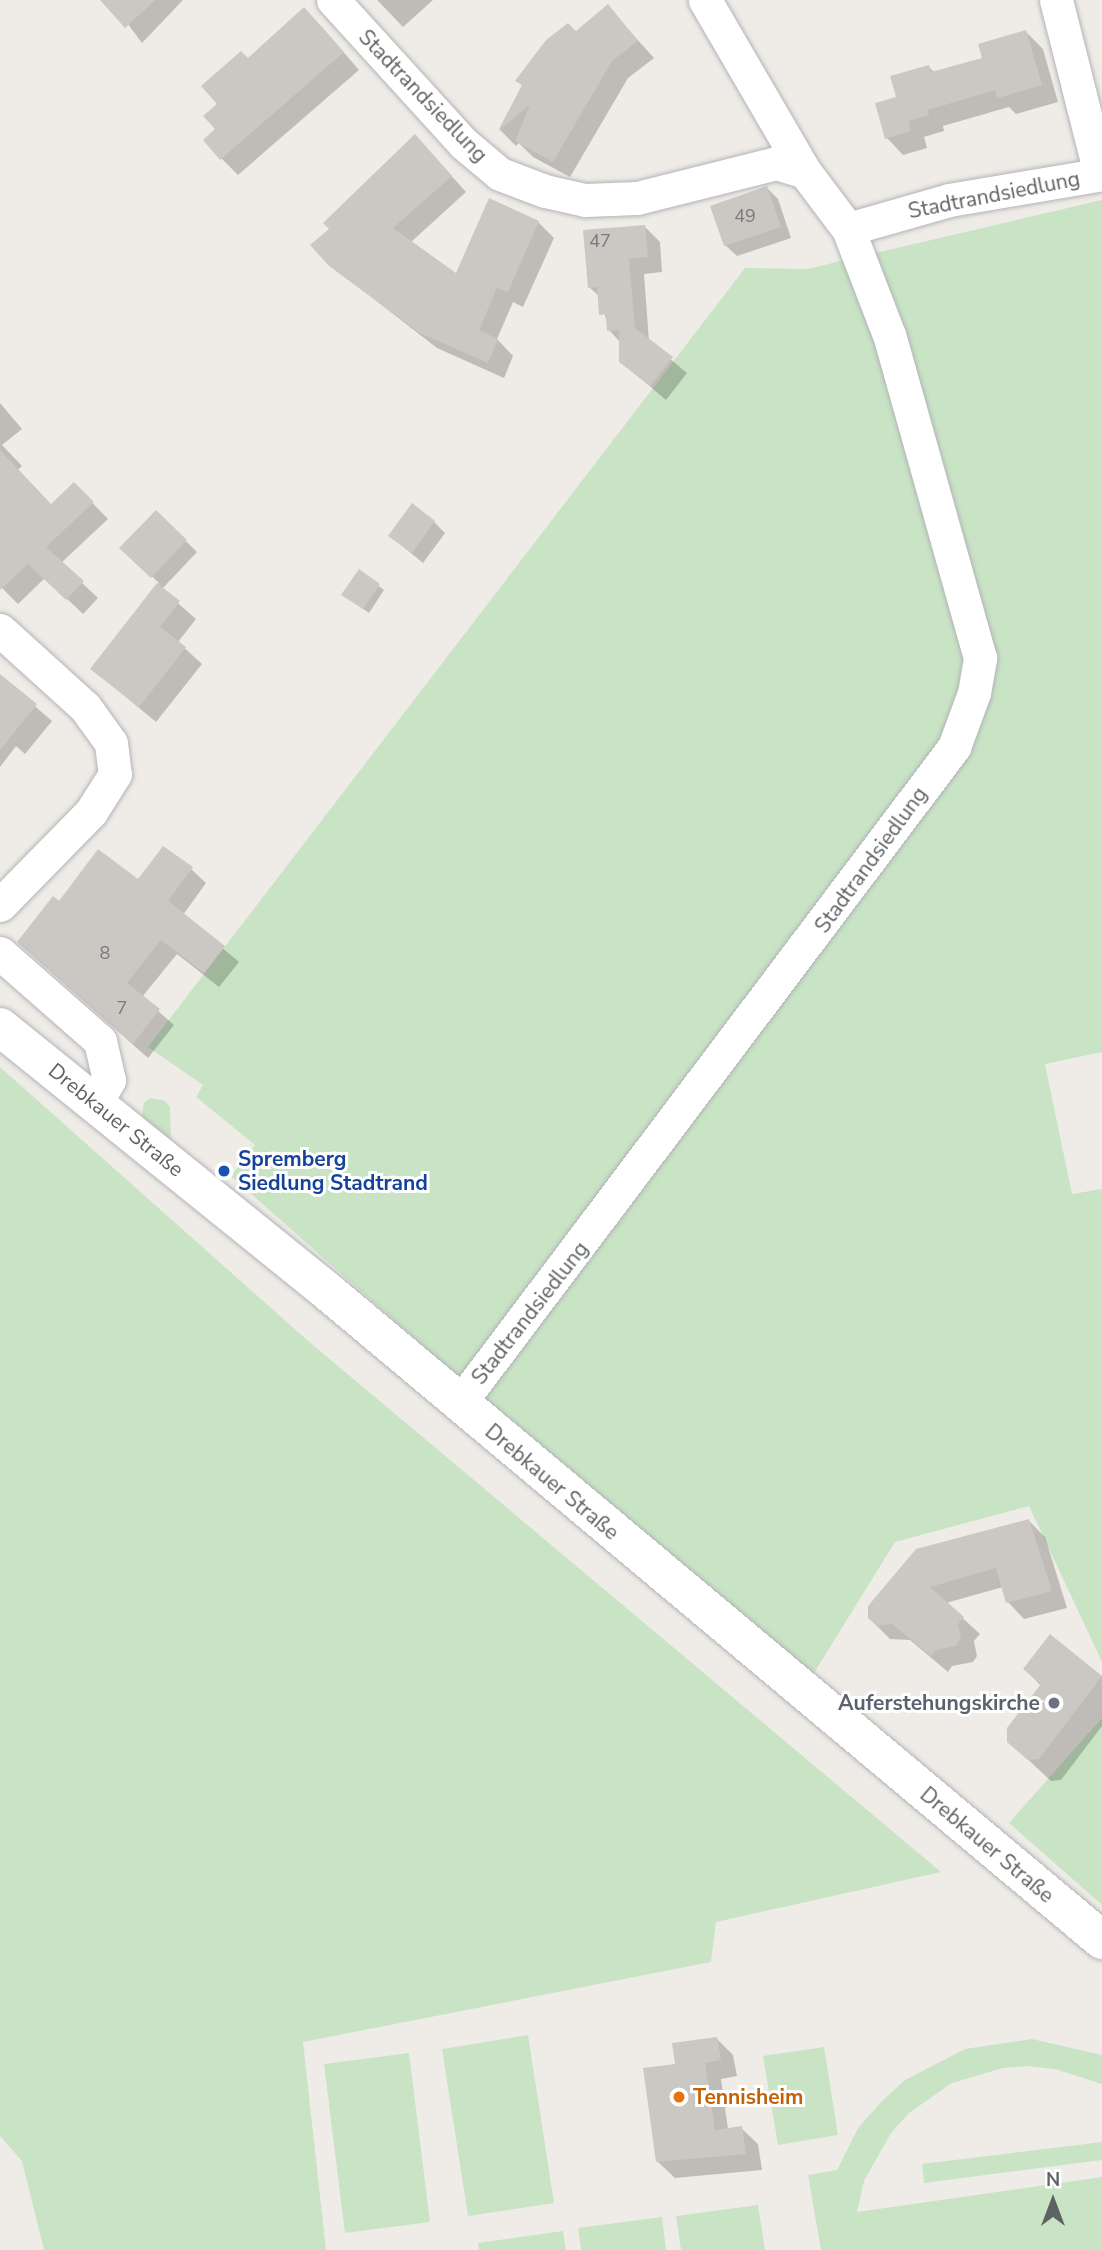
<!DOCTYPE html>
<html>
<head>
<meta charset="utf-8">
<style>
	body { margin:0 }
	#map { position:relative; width:1102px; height:2250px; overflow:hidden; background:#efece7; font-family:"Nunito Sans",sans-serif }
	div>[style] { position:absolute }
	.green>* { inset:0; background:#c9e4c5 }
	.shadow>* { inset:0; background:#0003 }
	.building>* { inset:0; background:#cbc7c3 }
	.roads { filter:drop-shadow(0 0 2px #b2b4b7) drop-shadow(0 0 2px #b2b4b7) }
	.minor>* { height:33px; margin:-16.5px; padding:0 16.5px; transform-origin:16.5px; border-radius:16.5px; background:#fff }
	.tertiary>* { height:38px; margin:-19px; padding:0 19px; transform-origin:19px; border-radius:19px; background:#fff }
	.dots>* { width:19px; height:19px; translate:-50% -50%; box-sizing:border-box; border:4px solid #fff; border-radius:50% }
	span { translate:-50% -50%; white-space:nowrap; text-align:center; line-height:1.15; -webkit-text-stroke:6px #fff; paint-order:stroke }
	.number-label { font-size:18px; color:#797b7c }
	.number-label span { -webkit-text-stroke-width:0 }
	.street-label { font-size:21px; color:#5e6265 }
	.transit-label { font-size:21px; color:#164399; font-weight:700 }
	.left { translate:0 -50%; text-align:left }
	.worship-label { font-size:21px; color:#5b616d; font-weight:700 }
	.right { translate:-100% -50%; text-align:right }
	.food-label { font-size:21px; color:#c56008; font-weight:700 }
	.north { position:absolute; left:1018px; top:2166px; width:70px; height:70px; -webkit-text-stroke:5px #fff; paint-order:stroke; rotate:0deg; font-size:19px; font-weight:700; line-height:28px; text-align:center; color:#5e6265 }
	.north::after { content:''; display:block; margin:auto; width:24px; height:32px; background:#5e6265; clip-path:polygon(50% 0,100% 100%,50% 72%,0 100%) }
</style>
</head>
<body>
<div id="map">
	<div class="green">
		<i style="clip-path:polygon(1102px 200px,1102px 1052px,1045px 1064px,1072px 1194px,1102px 1189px,1102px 1662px,1029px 1506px,895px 1542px,806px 1686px,231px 1176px,255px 1145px,196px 1097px,203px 1085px,148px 1047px,745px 268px,807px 269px)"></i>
		<i style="clip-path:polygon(0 1067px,307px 1340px,941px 1872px,716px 1922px,711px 1962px,303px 2042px,326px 2250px,44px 2250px,22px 2161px,0 2136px)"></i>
		<i style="clip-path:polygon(150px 1098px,165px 1101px,170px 1107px,171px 1146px,141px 1122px,144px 1103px)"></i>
		<i style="clip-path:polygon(1102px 1718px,1102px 1905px,1009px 1823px)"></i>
		<i style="clip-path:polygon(528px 2035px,554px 2203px,468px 2216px,442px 2049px)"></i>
		<i style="clip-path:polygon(1032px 2039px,1102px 2055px,1102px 2084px,1055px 2069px,1027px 2066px,1003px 2068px,952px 2083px,909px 2113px,891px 2133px,864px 2181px,857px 2212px,1102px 2177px,1102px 2250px,821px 2250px,808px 2175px,837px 2170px,858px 2128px,883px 2100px,905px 2080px,965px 2049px)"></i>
		<i style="clip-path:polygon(824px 2047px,838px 2135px,778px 2145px,763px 2056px)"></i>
		<i style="clip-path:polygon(409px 2053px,430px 2222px,345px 2233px,324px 2064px)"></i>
		<i style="clip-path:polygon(1102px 2142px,1102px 2160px,924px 2183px,922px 2164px)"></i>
		<i style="clip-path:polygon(758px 2205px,765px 2250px,681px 2250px,676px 2216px)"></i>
		<i style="clip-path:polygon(662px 2217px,666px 2250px,581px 2250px,578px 2228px)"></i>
		<i style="clip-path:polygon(563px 2231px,566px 2250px,479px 2250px,478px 2243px)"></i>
	</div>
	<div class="shadow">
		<i style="clip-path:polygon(110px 0,183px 0,142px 43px)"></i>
		<i style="clip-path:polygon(377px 0,433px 0,403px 27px)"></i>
		<i style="clip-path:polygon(608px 7px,654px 58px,628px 78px,570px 177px,533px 157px,519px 143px,516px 146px,500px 130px,523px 86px,518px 81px)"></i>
		<i style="clip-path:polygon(321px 26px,359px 70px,238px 175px,221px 158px,219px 104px,248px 60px)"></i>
		<i style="clip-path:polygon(1026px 32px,1043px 49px,1058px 102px,1016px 114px,1009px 107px,943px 126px,944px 131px,924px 137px,927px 148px,903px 155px,887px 138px,898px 98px,929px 67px,935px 73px,984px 59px)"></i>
		<i style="clip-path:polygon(430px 152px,466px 192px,410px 243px,457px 276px,538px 222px,554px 238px,523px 307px,513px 302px,497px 339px,513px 356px,504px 378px,437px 348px,330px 265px)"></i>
		<i style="clip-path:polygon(767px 188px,778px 199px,791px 238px,737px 256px,725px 245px)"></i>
		<i style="clip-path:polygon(645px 227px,660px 242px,662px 272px,644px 274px,649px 341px,687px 373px,666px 400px,621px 362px,621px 343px,609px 330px,600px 297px,589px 287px)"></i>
		<i style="clip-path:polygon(0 403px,22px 429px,2px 445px,22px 466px,6px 481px,0 475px)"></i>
		<i style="clip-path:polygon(74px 484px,108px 519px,61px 563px,98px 598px,83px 614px,45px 578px,18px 604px,0 586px,0 503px,51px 506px)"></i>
		<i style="clip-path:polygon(156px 512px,197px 552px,162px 589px,196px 619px,178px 642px,202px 664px,156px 722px,92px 669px,159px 583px,122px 548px)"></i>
		<i style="clip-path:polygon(434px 522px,445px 533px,423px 563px,390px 536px)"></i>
		<i style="clip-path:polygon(359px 572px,384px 590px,369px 613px,344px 595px)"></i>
		<i style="clip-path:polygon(0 676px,52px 721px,25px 754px,16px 746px,0 767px)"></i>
		<i style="clip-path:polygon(191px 869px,206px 883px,183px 915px,239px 962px,219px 987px,177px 954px,142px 997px,174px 1025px,148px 1058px,34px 957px,60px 904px)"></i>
		<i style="clip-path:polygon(1029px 1521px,1045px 1537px,1067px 1608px,1024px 1619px,1008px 1602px,1003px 1587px,946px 1603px,980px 1634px,974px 1641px,977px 1656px,973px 1662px,952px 1666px,948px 1672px,910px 1640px,890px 1639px,873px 1622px)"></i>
		<i style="clip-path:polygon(1050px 1637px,1102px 1676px,1102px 1726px,1061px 1780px,1051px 1781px,1008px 1741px,1041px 1686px,1025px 1669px)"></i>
		<i style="clip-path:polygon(717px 2039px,733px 2055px,737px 2076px,721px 2079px,728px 2129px,741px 2128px,758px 2144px,762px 2170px,675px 2178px,658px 2162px,677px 2065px)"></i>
	</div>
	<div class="building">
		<i style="clip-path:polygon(100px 0,155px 0,125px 28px)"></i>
		<i style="clip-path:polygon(608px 4px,638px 41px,612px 61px,553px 162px,515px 141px,530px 105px,498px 131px,522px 85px,515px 81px,546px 40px,568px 23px,576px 31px)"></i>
		<i style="clip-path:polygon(304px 7px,344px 52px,220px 160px,203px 140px,215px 129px,203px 116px,217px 104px,201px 86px,241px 51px,248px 58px)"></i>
		<i style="clip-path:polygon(1026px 30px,1042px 85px,998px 98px,995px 90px,928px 110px,929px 115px,908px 121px,911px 131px,885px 139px,875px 103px,896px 97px,890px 76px,929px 65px,931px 72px,982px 58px,978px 44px)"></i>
		<i style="clip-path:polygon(415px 134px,452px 176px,393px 228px,456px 273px,489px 198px,539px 221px,508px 292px,497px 288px,479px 330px,498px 339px,488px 363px,420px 333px,329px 266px,310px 245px,329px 229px,323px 223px)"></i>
		<i style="clip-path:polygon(767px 186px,781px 227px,724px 246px,710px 206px)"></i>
		<i style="clip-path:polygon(645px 225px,648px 257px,629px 259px,635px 328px,673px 357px,650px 386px,619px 362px,619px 330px,607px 331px,606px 314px,599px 315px,597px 287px,588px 288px,583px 230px)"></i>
		<i style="clip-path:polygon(0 450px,51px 504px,74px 482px,94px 502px,46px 547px,84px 581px,66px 600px,28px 564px,0 590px)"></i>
		<i style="clip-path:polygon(412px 503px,435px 521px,412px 553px,388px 536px)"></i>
		<i style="clip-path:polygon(156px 510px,187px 540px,151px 578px,119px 548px)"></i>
		<i style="clip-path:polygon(359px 569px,380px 584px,363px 609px,341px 595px)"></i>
		<i style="clip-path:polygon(157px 583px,180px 601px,160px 627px,186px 647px,139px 707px,90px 669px)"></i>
		<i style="clip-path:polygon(0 674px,37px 704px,0 750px)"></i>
		<i style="clip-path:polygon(163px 846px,193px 867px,168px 901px,225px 946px,204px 973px,161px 940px,127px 983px,160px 1009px,133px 1044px,17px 942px,53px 896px,59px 901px,98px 849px,138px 879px)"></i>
		<i style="clip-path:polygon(1029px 1519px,1052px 1591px,1006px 1603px,996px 1568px,930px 1587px,964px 1617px,958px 1624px,961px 1638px,956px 1646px,936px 1650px,931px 1656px,892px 1624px,877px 1626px,868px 1618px,868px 1606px,916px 1549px)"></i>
		<i style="clip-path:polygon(1050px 1634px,1102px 1676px,1039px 1759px,1028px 1760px,1007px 1742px,1007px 1728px,1041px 1684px,1023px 1669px)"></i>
		<i style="clip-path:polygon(717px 2037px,721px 2060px,705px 2063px,715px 2130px,742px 2126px,746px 2154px,656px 2162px,643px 2068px,675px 2064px,672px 2043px)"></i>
	</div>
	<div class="roads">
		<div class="minor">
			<i style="left:333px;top:0;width:193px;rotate:47.7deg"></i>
			<i style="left:463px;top:143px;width:48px;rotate:40deg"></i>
			<i style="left:500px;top:174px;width:48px;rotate:20.7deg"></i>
			<i style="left:545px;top:191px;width:41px;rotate:12.7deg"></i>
			<i style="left:585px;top:200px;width:52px;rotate:-2.2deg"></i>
			<i style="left:637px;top:198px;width:143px;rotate:-14.1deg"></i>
			<i style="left:776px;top:163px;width:30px;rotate:17deg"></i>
			<i style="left:1056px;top:0;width:179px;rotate:75.8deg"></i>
			<i style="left:848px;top:229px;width:105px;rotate:-16deg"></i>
			<i style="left:949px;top:200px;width:155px;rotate:-9.6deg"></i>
			<i style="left:0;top:630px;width:115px;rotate:42.2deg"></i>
			<i style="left:85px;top:707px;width:44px;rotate:54.2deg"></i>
			<i style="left:111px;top:743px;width:31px;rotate:83deg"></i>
			<i style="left:115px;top:774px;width:45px;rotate:122.3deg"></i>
			<i style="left:91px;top:812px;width:130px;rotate:134.4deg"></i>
			<i style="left:0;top:953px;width:133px;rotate:41.3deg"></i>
			<i style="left:100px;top:1041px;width:40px;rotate:77deg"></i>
			<i style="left:109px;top:1080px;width:28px;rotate:120deg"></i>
			<i style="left:459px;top:1404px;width:823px;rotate:-53deg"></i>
			<i style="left:954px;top:747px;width:58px;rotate:-69.7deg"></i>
			<i style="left:974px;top:693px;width:36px;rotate:-80deg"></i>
			<i style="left:980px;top:658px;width:336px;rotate:-105.7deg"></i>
			<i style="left:889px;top:335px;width:114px;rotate:-111.1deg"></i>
			<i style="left:848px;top:229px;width:71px;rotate:-127deg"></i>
			<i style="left:805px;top:172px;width:199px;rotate:-120.2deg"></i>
		</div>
		<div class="tertiary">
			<i style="left:0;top:1027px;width:420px;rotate:38.9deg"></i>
			<i style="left:327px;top:1291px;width:1011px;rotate:39.94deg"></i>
		</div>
	</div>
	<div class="dots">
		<i style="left:224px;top:1171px;background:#1a4fb4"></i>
		<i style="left:1054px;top:1703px;background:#6b7280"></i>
		<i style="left:679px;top:2097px;background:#e8710a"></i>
	</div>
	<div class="number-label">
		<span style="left:745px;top:216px">49</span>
		<span style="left:600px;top:241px">47</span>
		<span style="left:105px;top:953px">8</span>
		<span style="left:122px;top:1008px">7</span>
	</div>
	<div class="street-label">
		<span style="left:423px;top:96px;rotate:46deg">Stadtrandsiedlung</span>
		<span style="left:994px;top:195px;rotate:-11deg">Stadtrandsiedlung</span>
		<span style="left:871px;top:860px;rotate:-54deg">Stadtrandsiedlung</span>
		<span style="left:116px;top:1120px;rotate:39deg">Drebkauer Straße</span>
		<span style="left:530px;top:1313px;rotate:-52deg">Stadtrandsiedlung</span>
		<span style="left:552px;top:1482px;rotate:40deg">Drebkauer Straße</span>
		<span style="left:987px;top:1845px;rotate:40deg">Drebkauer Straße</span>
	</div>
	<div class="transit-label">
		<span class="left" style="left:238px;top:1171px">Spremberg<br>Siedlung Stadtrand</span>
	</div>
	<div class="worship-label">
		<span class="right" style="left:1040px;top:1703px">Auferstehungskirche</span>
	</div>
	<div class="food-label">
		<span class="left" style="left:693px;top:2097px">Tennisheim</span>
	</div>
	<div class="north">N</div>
</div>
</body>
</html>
